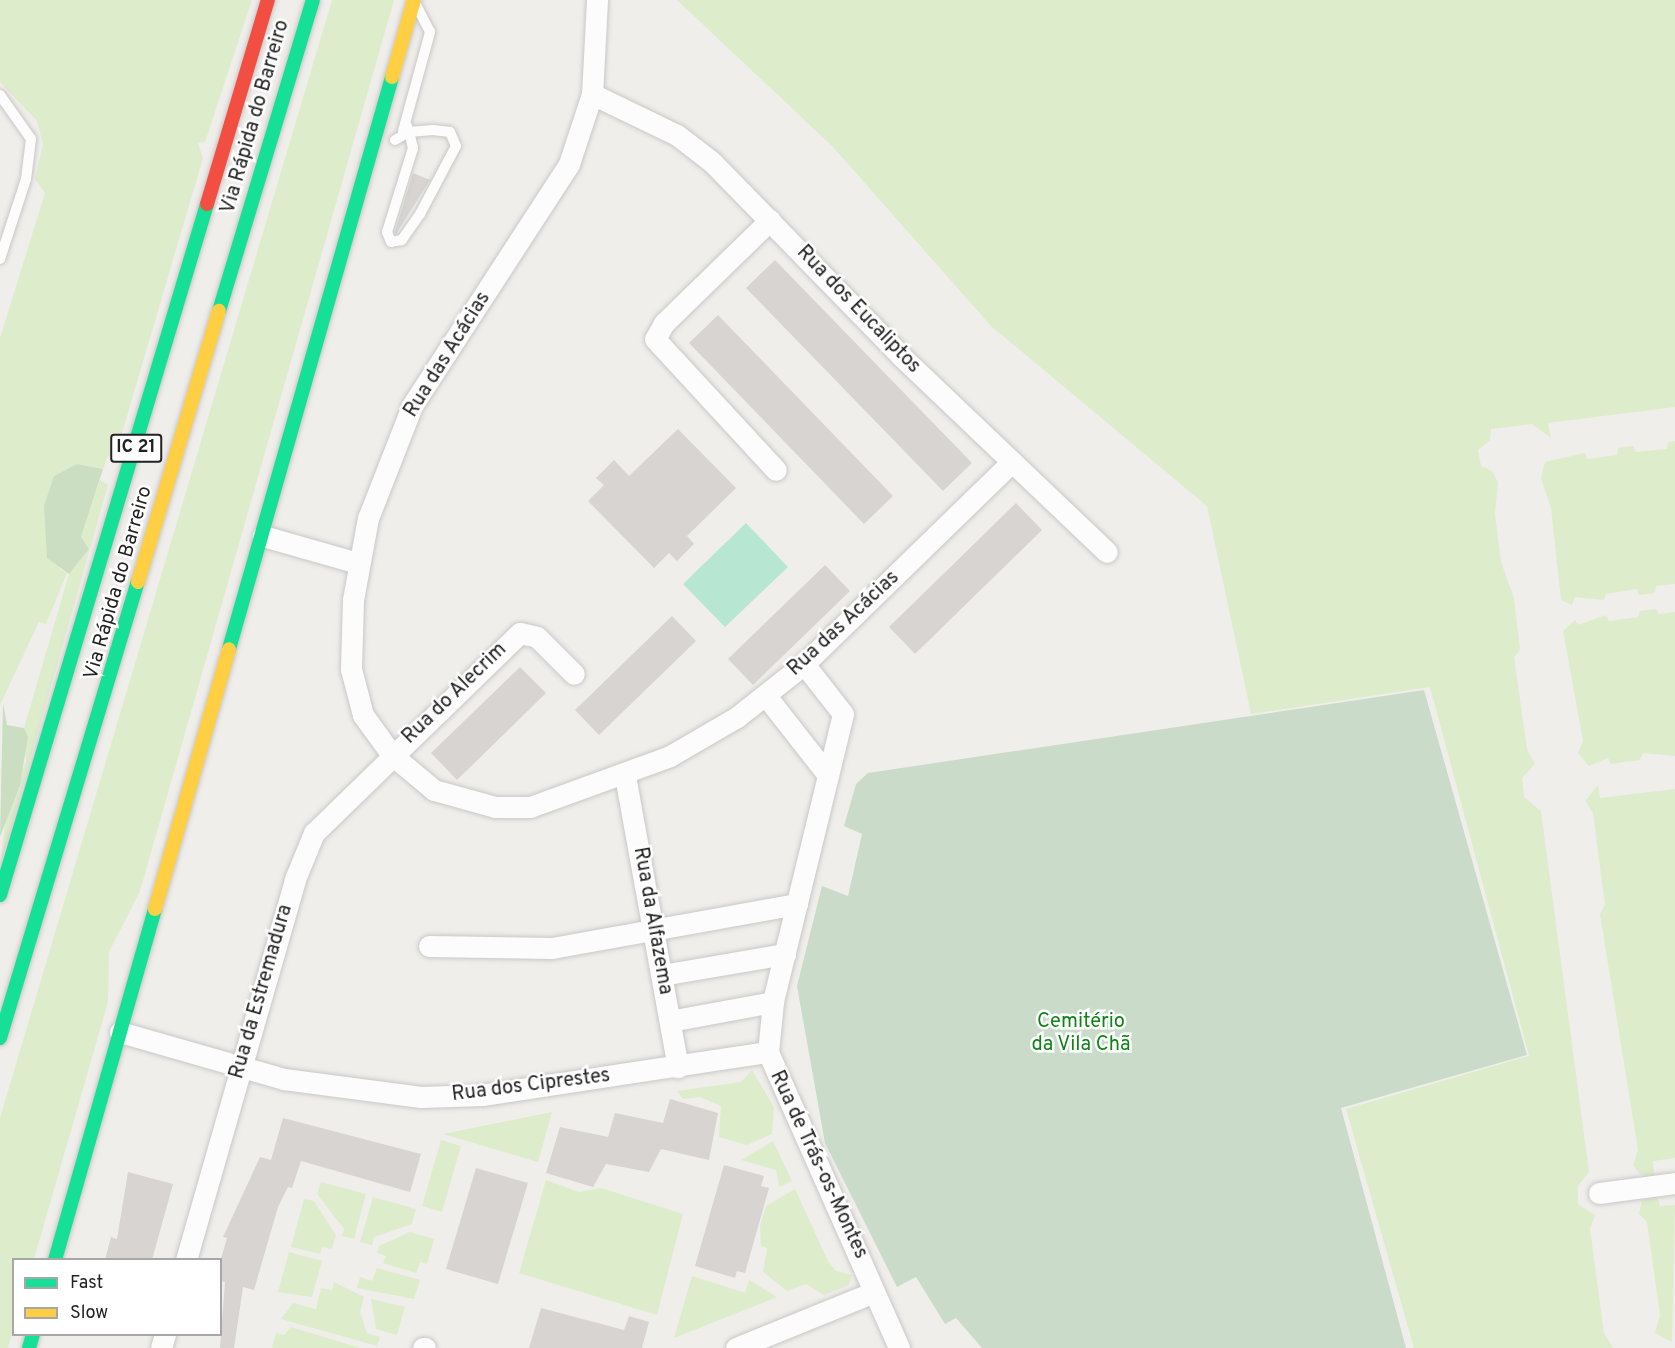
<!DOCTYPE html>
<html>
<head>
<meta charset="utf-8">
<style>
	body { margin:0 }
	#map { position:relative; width:1675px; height:1348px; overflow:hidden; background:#f0eeeb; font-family:Overpass,sans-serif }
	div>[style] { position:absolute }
	.grass>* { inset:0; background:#ddeccb }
	.forest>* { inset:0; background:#cbdec1 }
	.cemetery>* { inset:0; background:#cadbca }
	.pitch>* { inset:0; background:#b7e6d2 }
	.building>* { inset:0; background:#d7d4d2 }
	.roads { filter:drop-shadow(0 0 2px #c9c8c7) drop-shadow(0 0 2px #c9c8c7) }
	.lane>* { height:10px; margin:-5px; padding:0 5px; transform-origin:5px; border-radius:5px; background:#fdfcfc }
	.street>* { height:21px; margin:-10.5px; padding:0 10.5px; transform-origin:10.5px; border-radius:10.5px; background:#fdfcfc }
	.fast>* { height:14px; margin:-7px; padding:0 7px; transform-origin:7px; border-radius:7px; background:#16e098 }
	.slow>* { height:14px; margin:-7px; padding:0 7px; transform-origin:7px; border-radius:7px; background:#ffcf43 }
	.jam>* { height:14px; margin:-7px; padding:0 7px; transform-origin:7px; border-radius:7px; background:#f24e42 }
	span { translate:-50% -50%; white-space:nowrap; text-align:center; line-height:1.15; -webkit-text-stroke:5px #fff; paint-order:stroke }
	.shield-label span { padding:2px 4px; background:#fff; border:2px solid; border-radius:4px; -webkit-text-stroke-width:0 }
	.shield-label { font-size:18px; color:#222; font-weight:700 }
	.street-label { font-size:20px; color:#222 }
	.park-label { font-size:20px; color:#0c8416 }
	.legend { position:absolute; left:12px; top:1258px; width:210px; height:78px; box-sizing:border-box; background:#fff; border:2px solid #a7a7a7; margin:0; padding:8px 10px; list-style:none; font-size:18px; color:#222 }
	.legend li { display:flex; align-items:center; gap:12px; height:30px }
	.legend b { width:30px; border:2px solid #a7a7a7 }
</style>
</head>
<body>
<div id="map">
	<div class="grass">
		<i style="clip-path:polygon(0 0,252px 0,205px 142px,198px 143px,203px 158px,115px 457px,108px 456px,103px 469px,77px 464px,54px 476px,59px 569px,67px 573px,46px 624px,39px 622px,0 705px,0 338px,45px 193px,35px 179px,43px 144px,37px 121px,0 82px)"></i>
		<i style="clip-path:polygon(332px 0,394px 0,140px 891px,109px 952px,108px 1002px,34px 1259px,14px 1260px,13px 1331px,8px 1348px,0 1348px,0 1118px)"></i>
		<i style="clip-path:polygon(677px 0,1675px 0,1675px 407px,1548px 423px,1551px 438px,1532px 424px,1491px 429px,1490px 440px,1478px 450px,1481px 466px,1492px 471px,1498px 482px,1495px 514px,1501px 562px,1514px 598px,1520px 650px,1514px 657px,1527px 749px,1535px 764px,1522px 778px,1524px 797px,1541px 811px,1589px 1172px,1578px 1186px,1578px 1204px,1595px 1215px,1590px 1229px,1604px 1333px,1613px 1348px,1414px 1348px,1346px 1109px,1529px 1056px,1430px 687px,1251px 714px,1207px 506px,991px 326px,833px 147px)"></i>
		<i style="clip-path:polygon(1675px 441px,1675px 584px,1656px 586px,1655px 593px,1639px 595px,1637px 589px,1606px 594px,1604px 600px,1575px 597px,1572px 605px,1561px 600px,1551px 508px,1541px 478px,1545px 462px,1585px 453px,1587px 459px,1617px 455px,1618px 448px,1633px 446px,1636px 452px,1667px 449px,1668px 442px)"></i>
		<i style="clip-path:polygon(100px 480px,108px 485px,0 867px,6px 814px,26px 761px,24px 728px,69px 574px,89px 549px,81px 537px)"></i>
		<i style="clip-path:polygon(1656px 609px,1659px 614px,1675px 612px,1675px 756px,1643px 753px,1640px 760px,1611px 764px,1608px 758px,1589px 766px,1578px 753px,1583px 741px,1563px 631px,1575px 620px,1578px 625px,1606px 615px,1609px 621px,1638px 617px,1640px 611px)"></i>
		<i style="clip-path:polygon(1598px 785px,1600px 798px,1675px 789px,1675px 1158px,1653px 1161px,1654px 1176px,1640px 1174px,1633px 1165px,1638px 1150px,1600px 914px,1605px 905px,1593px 813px,1585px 801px)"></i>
		<i style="clip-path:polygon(752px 1070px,774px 1107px,772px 1134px,747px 1145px,719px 1137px,721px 1106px,700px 1097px,683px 1099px,677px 1091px,741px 1082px)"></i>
		<i style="clip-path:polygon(552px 1112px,538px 1162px,443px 1134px)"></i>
		<i style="clip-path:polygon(441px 1140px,461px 1146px,442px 1212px,422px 1206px)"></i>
		<i style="clip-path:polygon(773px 1141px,792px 1181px,779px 1187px,776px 1170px,741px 1160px)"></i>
		<i style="clip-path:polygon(546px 1180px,579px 1192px,601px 1188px,683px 1214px,657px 1315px,519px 1273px)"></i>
		<i style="clip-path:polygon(321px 1182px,366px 1194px,354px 1239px,342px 1236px,344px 1229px,317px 1194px)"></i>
		<i style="clip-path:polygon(795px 1189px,828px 1261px,836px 1271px,852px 1275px,849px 1285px,824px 1295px,806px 1284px,787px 1291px,763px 1272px,767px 1248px,761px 1246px,760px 1225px,766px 1206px)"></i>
		<i style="clip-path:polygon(1656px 1194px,1660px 1206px,1675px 1205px,1672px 1342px,1655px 1333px,1660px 1315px,1647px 1222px,1639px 1214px,1642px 1201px)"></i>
		<i style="clip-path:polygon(373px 1197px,416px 1209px,412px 1224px,374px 1237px,372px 1245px,360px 1242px)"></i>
		<i style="clip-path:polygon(304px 1199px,314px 1201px,336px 1235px,332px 1249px,322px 1247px,320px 1254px,291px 1247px)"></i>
		<i style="clip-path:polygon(410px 1232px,434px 1239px,427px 1264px,420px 1262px,416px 1273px,383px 1263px,386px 1256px,377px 1253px,379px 1246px)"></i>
		<i style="clip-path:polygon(289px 1252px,322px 1261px,312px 1297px,278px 1292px)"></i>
		<i style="clip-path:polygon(377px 1268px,420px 1280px,414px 1299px,357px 1288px,360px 1277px,372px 1281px)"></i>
		<i style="clip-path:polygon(692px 1276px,745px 1293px,749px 1280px,777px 1297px,674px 1338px)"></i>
		<i style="clip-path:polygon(334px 1282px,364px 1297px,360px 1312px,367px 1333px,380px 1337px,377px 1346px,281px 1319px,293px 1303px,316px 1309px,321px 1288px,332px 1290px)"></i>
		<i style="clip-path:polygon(371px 1299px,405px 1307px,397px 1335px,376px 1329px)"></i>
		<i style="clip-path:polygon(291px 1327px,360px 1348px,272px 1348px,276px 1333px,284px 1335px)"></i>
	</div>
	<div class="forest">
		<i style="clip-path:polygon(77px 464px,103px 469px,81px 537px,89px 549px,69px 574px,47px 558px,44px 506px,54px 476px)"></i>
		<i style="clip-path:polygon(3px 703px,7px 725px,24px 728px,28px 737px,20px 785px,0 837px)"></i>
	</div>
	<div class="cemetery">
		<i style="clip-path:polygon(1424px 690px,1527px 1055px,1341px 1108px,1406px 1348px,982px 1348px,956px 1318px,945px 1324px,916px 1277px,897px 1287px,825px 1143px,797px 986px,822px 886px,848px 896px,862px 834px,844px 826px,856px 784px,868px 773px)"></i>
	</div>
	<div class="pitch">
		<i style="clip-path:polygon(746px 523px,788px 567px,725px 627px,683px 584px)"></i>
	</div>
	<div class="building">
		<i style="clip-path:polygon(413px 173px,430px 180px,396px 234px,395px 232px)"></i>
		<i style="clip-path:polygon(775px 260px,972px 463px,943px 491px,746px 288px)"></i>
		<i style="clip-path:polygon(718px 315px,893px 496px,864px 524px,689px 343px)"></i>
		<i style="clip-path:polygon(678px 429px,736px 488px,687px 536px,694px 544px,677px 561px,669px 553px,654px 568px,588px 501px,604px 485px,596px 478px,614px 460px,629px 476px)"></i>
		<i style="clip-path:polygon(1016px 503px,1042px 530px,915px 654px,889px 627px)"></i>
		<i style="clip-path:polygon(825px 565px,850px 591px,753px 685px,728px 659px)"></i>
		<i style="clip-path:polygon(672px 616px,696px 641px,599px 735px,575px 710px)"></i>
		<i style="clip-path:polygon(520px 667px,546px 693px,457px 780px,431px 753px)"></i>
		<i style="clip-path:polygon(670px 1099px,718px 1113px,709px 1160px,661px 1149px,649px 1172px,606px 1164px,593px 1187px,546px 1173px,560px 1127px,608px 1137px,615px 1113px,663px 1123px)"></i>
		<i style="clip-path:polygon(283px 1118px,421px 1154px,410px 1192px,301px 1161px,292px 1188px,288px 1187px,278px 1207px,254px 1290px,243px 1287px,234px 1348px,220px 1348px,225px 1282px,220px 1281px,220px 1262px,227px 1238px,223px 1237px,260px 1157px,271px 1160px)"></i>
		<i style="clip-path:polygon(724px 1165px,764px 1176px,761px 1186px,769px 1188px,745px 1273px,737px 1271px,735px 1278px,695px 1266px)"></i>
		<i style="clip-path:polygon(476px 1168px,528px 1183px,498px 1284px,446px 1269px)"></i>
		<i style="clip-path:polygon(128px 1172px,173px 1184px,152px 1260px,105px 1260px,111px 1237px,117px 1239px)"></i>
		<i style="clip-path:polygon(541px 1308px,624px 1330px,629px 1316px,649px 1322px,642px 1348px,529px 1348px)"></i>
	</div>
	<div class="roads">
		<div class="lane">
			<i style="left:0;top:95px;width:54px;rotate:54.8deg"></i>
			<i style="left:31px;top:139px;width:40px;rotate:97.1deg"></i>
			<i style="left:26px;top:179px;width:84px;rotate:108deg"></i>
			<i style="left:403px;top:131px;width:103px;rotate:-74.7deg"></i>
			<i style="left:430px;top:32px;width:29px;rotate:-117deg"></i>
			<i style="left:395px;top:140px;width:16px;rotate:-30deg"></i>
			<i style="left:409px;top:132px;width:24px;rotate:-5deg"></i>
			<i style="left:433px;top:130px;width:17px;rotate:7deg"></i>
			<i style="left:450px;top:132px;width:15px;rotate:67deg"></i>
			<i style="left:456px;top:146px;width:77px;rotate:117.9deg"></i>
			<i style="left:420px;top:214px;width:32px;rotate:125deg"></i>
			<i style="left:402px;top:240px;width:11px;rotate:170deg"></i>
			<i style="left:391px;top:242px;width:11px;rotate:-112deg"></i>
			<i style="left:387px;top:232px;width:88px;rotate:-72.8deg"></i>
			<i style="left:413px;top:148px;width:16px;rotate:-104deg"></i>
			<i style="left:409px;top:132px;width:6px;rotate:-108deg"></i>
		</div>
		<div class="street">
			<i style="left:597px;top:0;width:94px;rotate:93deg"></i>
			<i style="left:592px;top:94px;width:74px;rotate:108.2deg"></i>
			<i style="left:569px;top:164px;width:288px;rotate:123deg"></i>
			<i style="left:412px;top:406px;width:120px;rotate:111.4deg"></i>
			<i style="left:368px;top:518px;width:83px;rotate:100.4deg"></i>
			<i style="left:353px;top:600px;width:69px;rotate:91.7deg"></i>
			<i style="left:351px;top:669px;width:48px;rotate:75.4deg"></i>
			<i style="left:363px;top:715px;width:49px;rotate:54.1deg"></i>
			<i style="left:392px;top:755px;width:55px;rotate:39.8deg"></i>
			<i style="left:434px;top:790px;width:63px;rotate:15.6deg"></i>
			<i style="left:495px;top:807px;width:35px"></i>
			<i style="left:530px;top:807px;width:149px;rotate:-20deg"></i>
			<i style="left:670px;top:756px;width:78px;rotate:-30.2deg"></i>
			<i style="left:737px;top:717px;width:85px;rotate:-38.3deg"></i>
			<i style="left:804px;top:664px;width:290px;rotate:-44.2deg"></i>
			<i style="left:592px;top:94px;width:94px;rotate:25.8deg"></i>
			<i style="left:677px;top:135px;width:44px;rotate:37.6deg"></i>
			<i style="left:712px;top:162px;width:271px;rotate:45.7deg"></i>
			<i style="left:901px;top:356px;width:284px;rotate:43.6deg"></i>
			<i style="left:770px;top:220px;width:148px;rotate:135.8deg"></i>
			<i style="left:664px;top:323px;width:18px;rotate:119deg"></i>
			<i style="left:655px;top:339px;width:178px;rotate:47.3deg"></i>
			<i style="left:263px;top:536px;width:99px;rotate:15.9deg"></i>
			<i style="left:804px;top:664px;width:63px;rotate:52deg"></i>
			<i style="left:843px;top:714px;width:296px;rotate:103.7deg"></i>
			<i style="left:773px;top:1002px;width:50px;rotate:95.7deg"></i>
			<i style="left:768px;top:1052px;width:324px;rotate:66.1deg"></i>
			<i style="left:766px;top:696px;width:100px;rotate:51.9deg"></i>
			<i style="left:625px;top:776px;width:296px;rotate:79.7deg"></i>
			<i style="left:429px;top:946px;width:123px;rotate:0.9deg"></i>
			<i style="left:552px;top:948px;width:249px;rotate:-10.2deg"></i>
			<i style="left:662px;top:975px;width:125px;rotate:-9.7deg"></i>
			<i style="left:670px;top:1021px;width:105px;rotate:-10.5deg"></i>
			<i style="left:120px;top:1032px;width:171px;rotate:16deg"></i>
			<i style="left:284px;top:1079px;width:138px;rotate:7.5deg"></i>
			<i style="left:421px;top:1097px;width:61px;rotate:-1.9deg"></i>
			<i style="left:482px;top:1095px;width:289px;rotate:-8.6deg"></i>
			<i style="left:1599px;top:1193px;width:77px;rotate:-7.5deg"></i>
			<i style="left:186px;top:1260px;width:396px;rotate:-74deg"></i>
			<i style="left:295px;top:879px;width:50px;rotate:-67.6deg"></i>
			<i style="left:314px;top:833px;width:287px;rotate:-44.2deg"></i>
			<i style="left:520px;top:633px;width:17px;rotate:13deg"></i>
			<i style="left:537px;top:637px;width:52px;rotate:45deg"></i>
			<i style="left:161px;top:1348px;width:15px;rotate:-74deg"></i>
			<i style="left:423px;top:1348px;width:2px"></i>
			<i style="left:736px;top:1348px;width:149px;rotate:-22.1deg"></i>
		</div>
		<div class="fast">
			<i style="left:219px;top:311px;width:325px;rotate:-73.2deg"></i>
			<i style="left:229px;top:649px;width:595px;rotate:-74.09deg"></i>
			<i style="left:0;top:895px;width:721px;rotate:-73.32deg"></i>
			<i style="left:0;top:1038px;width:476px;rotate:-73.2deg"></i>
			<i style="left:55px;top:1260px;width:365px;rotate:-74.1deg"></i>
			<i style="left:29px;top:1348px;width:15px;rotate:-74deg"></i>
		</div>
		<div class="slow">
			<i style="left:392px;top:77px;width:80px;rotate:-74.1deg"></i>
			<i style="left:138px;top:582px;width:283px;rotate:-73.4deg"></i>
			<i style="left:155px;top:909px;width:270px;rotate:-74.1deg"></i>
		</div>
		<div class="jam">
			<i style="left:207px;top:204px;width:213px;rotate:-73.4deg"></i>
		</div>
	</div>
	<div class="shield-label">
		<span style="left:136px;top:448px">IC 21</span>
	</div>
	<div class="street-label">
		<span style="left:256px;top:117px;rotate:-74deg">Via Rápida do Barreiro</span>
		<span style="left:858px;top:310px;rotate:46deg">Rua dos Eucaliptos</span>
		<span style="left:448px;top:355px;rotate:-58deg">Rua das Acácias</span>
		<span style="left:119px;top:583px;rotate:-74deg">Via Rápida do Barreiro</span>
		<span style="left:844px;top:624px;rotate:-43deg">Rua das Acácias</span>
		<span style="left:455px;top:694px;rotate:-44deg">Rua do Alecrim</span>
		<span style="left:652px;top:921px;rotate:80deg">Rua da Alfazema</span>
		<span style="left:262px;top:992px;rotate:-74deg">Rua da Estremadura</span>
		<span style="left:531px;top:1086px;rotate:-7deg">Rua dos Ciprestes</span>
		<span style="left:818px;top:1165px;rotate:65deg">Rua de Trás-os-Montes</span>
	</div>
	<div class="park-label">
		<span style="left:1081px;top:1034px">Cemitério<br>da Vila Chã</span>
	</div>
	<ul class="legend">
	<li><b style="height:8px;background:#16e098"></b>Fast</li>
	<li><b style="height:8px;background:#ffcf43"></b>Slow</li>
	</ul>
</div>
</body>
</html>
